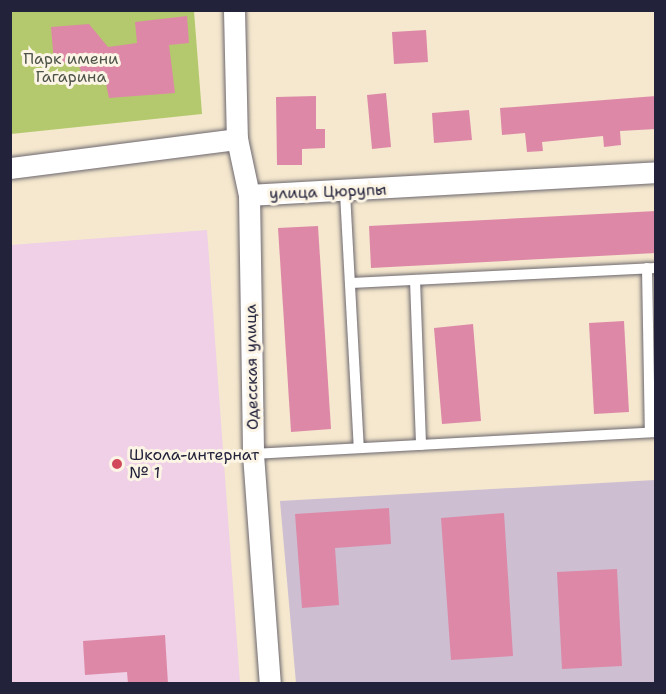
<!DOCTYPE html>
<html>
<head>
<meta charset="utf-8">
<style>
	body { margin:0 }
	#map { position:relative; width:666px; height:694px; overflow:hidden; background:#f5e8ce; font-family:"Shantell Sans",sans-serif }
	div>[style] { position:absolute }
	.built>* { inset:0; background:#efd0e6 }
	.industrial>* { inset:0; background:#cdbed2 }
	.green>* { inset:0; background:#b4c96d }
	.building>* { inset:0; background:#dd88a7 }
	.roads { filter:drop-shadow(0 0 2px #6c676e) drop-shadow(0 0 2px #6c676e) }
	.service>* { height:10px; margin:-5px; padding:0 5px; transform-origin:5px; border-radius:5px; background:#fff }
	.minor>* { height:21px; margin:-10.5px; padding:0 10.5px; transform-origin:10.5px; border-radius:10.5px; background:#fff }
	.dots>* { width:16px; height:16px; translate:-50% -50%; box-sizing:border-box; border:3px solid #fcf5e5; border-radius:50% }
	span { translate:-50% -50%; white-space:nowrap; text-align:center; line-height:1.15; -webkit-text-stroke:6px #fcf5e5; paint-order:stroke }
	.park-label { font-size:16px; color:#4e544a }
	.street-label { font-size:16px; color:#22223b }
	.poi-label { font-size:16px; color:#22223b }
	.left { translate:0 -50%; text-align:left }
	.frame { position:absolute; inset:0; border:12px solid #22223b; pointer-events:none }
</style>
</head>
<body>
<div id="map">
	<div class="built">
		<i style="clip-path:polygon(207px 230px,240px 683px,11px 684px,11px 245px)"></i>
	</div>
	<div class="industrial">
		<i style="clip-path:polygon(655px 480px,655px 683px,296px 683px,280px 501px)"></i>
	</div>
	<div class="green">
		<i style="clip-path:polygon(10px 11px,194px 11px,202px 114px,11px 134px)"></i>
	</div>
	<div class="building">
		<i style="clip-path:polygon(187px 16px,189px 43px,169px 45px,175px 93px,109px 98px,106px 84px,84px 78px,77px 62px,54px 63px,51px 27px,89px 24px,108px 47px,137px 43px,135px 22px)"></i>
		<i style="clip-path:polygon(426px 30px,428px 62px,394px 64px,392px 32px)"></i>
		<i style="clip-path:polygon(386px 93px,391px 147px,372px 149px,367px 95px)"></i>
		<i style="clip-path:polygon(316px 96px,316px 129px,325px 129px,325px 148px,302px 149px,302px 165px,277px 165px,276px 97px)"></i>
		<i style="clip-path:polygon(656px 96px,656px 129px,620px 131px,621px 145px,604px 147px,603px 136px,542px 142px,543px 151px,527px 152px,525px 133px,502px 135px,500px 108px)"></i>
		<i style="clip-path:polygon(469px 110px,472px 140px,434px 143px,432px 113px)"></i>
		<i style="clip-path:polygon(656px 211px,656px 253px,371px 268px,369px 226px)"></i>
		<i style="clip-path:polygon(318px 226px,331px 429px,291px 432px,278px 228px)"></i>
		<i style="clip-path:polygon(624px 321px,629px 412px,594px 414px,589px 323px)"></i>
		<i style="clip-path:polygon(473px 324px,481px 421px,442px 424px,434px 328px)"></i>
		<i style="clip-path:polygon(389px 508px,391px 544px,335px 548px,339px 605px,302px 608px,295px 514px)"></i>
		<i style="clip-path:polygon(504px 513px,513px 656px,451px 660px,441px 518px)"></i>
		<i style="clip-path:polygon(617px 569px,622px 666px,562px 669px,557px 572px)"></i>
		<i style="clip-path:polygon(165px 635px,168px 684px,128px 684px,127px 672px,85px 675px,83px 641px)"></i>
	</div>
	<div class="roads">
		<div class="service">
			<i style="left:345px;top:193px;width:255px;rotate:86.9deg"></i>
			<i style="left:647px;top:268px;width:164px;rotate:89deg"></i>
			<i style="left:415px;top:280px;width:165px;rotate:87.9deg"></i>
			<i style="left:351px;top:283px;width:305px;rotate:-2.8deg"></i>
			<i style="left:253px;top:454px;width:404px;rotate:-3.1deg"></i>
		</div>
		<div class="minor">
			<i style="left:234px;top:10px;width:129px;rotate:88.7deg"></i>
			<i style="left:237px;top:139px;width:57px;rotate:77.9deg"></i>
			<i style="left:249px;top:195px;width:408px;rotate:-3.2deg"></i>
			<i style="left:10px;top:168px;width:229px;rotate:-7.3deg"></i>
			<i style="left:249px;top:195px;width:259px;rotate:89.1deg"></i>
			<i style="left:253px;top:454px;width:231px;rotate:85.8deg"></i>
		</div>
	</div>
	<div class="dots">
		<i style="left:117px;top:464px;background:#d1495b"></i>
	</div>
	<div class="park-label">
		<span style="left:71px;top:68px">Парк имени<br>Гагарина</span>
	</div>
	<div class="street-label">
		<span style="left:328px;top:192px;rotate:-2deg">улица Цюрупы</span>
		<span style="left:252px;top:367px;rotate:-91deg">Одесская улица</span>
	</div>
	<div class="poi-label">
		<span class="left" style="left:129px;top:464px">Школа-интернат<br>№ 1</span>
	</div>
	<div class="frame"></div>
</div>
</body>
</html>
